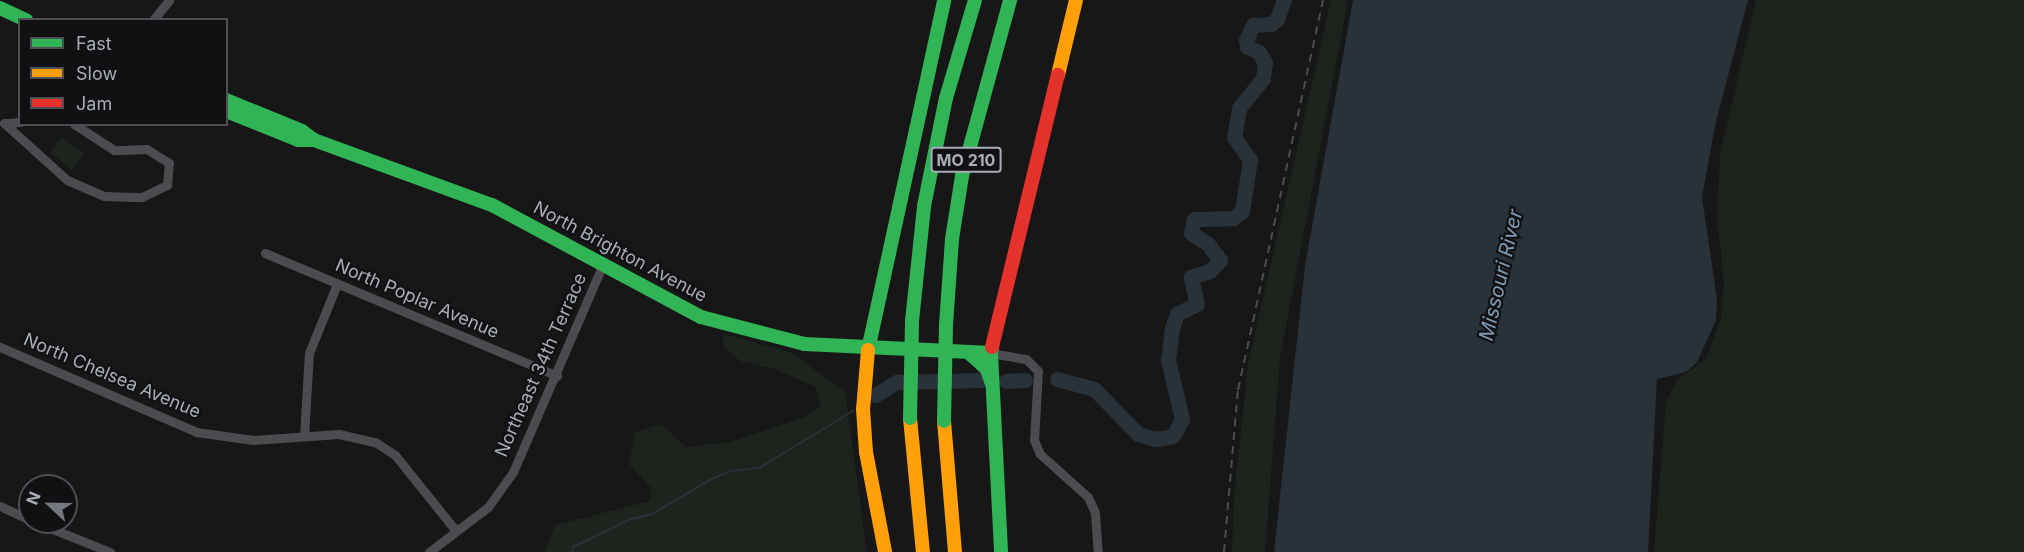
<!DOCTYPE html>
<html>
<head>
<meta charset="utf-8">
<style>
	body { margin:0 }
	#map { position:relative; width:2024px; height:552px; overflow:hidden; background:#171717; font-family:Inter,sans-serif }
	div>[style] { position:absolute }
	.green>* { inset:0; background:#1d241e }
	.water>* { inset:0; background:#2a3239 }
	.stream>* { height:2px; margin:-1px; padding:0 1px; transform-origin:1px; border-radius:1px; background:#2a3239 }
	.river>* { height:15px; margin:-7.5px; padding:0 7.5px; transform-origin:7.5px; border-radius:7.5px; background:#2a3239 }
	.street>* { height:9px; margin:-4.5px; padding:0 4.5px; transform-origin:4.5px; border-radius:4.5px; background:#4b4c50 }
	.fast>* { height:14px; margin:-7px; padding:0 7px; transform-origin:7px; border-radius:7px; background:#30b455 }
	.slow>* { height:14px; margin:-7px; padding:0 7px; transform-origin:7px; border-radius:7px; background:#ff9f0a }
	.jam>* { height:14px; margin:-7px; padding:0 7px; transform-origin:7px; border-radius:7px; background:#e5322d }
	.rail>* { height:2px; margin-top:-1px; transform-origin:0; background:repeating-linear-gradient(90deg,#4b4c4f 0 8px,transparent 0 14px) }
	.fast-bridge>* { height:14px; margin:-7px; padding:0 7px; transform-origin:7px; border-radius:7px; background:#30b455 }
	span { translate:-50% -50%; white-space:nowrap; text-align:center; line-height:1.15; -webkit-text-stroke:4.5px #111113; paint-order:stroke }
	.shield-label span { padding:2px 4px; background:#111113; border:2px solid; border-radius:4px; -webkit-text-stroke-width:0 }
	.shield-label { font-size:16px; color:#a8adb8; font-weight:700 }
	.street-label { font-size:18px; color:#a8adb8 }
	.water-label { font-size:20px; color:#7f9bb3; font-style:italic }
	.legend { position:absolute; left:18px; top:18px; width:210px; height:108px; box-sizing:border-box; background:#111113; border:2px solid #4d4f55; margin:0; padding:8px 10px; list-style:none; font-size:18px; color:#a8adb8 }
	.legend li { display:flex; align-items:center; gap:12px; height:30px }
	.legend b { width:30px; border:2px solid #4d4f55 }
	.north { position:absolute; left:18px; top:474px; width:60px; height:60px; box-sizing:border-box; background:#111113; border:2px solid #4d4f55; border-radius:50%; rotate:292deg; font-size:16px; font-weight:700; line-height:24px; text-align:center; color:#a8adb8 }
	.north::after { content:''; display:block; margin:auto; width:21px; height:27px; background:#757880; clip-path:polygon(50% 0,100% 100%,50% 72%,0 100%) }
</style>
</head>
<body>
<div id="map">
	<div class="green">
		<i style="clip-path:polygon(1331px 0,1348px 0,1280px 358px,1265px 552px,1232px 552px,1234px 498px,1248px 364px)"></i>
		<i style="clip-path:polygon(1756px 0,2024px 0,2024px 552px,1654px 552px,1666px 402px,1676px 381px,1706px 359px,1721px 319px,1724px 282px,1717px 217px,1720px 154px)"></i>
		<i style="clip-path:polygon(62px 137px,84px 154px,72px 171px,50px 152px)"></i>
		<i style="clip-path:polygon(724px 334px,790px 352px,845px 391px,867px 552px,545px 552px,555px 525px,650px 501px,651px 488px,629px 464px,635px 432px,662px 424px,685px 447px,730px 442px,804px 417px,821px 407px,816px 387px,775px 369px,740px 361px,722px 345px)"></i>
	</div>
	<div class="water">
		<i style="clip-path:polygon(1353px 0,1748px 0,1716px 121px,1702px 197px,1717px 300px,1716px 320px,1697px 362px,1686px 372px,1657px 379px,1648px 552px,1274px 552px,1305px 266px)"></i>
	</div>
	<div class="stream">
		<i style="left:572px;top:552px;width:5px;rotate:-79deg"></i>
		<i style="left:573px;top:547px;width:64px;rotate:-25.8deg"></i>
		<i style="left:631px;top:519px;width:22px;rotate:-13deg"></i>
		<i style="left:652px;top:514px;width:67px;rotate:-30.4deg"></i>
		<i style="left:710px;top:480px;width:22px;rotate:-24deg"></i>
		<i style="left:730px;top:471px;width:29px;rotate:-6deg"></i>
		<i style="left:759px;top:468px;width:110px;rotate:-31.2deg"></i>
	</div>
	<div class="river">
		<i style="left:1057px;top:379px;width:38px;rotate:15deg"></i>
		<i style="left:1094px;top:389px;width:63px;rotate:45.6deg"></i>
		<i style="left:1138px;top:434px;width:19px;rotate:16deg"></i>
		<i style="left:1156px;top:439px;width:17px;rotate:-10deg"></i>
		<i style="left:1173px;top:436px;width:19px;rotate:-62deg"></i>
		<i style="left:1182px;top:419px;width:61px;rotate:-103.3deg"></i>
		<i style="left:1168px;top:360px;width:32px;rotate:-83deg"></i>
		<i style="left:1172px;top:328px;width:15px;rotate:-70deg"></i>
		<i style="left:1177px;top:314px;width:22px;rotate:-27deg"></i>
		<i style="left:1197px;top:304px;width:28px;rotate:-103deg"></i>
		<i style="left:1191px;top:277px;width:20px;rotate:-18deg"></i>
		<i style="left:1210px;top:271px;width:15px;rotate:-48deg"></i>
		<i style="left:1220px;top:260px;width:20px;rotate:-127deg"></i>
		<i style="left:1208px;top:244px;width:20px;rotate:-147deg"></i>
		<i style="left:1191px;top:233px;width:14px;rotate:-78deg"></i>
		<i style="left:1194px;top:219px;width:39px;rotate:-1deg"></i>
		<i style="left:1233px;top:218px;width:11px;rotate:-38deg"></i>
		<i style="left:1242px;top:211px;width:52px;rotate:-81.1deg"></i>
		<i style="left:1250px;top:160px;width:28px;rotate:-125deg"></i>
		<i style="left:1234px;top:137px;width:29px;rotate:-80deg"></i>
		<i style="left:1239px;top:108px;width:38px;rotate:-51deg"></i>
		<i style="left:1263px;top:78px;width:15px;rotate:-82deg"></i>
		<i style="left:1265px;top:63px;width:13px;rotate:-119deg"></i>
		<i style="left:1259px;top:52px;width:13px;rotate:-157deg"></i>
		<i style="left:1247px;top:47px;width:7px;rotate:-98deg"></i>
		<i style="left:1246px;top:40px;width:17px;rotate:-65deg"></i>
		<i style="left:1253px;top:25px;width:18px;rotate:-3deg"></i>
		<i style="left:1271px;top:24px;width:8px;rotate:-40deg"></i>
		<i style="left:1277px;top:19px;width:20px;rotate:-70deg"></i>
		<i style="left:1006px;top:381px;width:19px;rotate:-3deg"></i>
		<i style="left:875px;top:395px;width:26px;rotate:-31deg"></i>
		<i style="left:897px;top:382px;width:85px;rotate:-1.3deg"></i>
	</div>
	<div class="street">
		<i style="left:153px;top:20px;width:26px;rotate:-51deg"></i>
		<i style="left:20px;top:122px;width:16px;rotate:176deg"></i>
		<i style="left:4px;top:123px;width:85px;rotate:42.1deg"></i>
		<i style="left:67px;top:180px;width:40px;rotate:23.4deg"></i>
		<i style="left:104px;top:196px;width:38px;rotate:2deg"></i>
		<i style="left:142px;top:197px;width:28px;rotate:-26deg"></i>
		<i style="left:167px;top:185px;width:22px;rotate:-85deg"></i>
		<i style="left:169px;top:163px;width:26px;rotate:-148deg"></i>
		<i style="left:147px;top:149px;width:33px;rotate:178deg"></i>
		<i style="left:114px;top:150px;width:48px;rotate:-147deg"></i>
		<i style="left:265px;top:253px;width:317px;rotate:22.8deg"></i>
		<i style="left:0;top:347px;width:214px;rotate:23.4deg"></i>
		<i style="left:196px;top:432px;width:58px;rotate:8deg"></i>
		<i style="left:253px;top:440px;width:86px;rotate:-4deg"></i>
		<i style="left:339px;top:434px;width:37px;rotate:13deg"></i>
		<i style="left:375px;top:442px;width:24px;rotate:33deg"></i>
		<i style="left:395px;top:455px;width:97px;rotate:51.2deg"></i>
		<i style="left:991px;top:353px;width:36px;rotate:10deg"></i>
		<i style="left:1026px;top:359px;width:17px;rotate:45deg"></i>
		<i style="left:1038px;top:371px;width:69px;rotate:93.3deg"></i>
		<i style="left:1034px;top:440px;width:15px;rotate:67deg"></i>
		<i style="left:1040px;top:454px;width:64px;rotate:41.9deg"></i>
		<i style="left:1088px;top:497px;width:17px;rotate:66deg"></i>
		<i style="left:1095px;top:513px;width:39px;rotate:86deg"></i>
		<i style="left:304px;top:436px;width:83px;rotate:-86.6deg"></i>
		<i style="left:309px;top:353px;width:74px;rotate:-67.9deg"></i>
		<i style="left:0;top:506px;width:33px;rotate:25deg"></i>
		<i style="left:35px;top:522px;width:81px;rotate:21.8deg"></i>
		<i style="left:429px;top:552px;width:74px;rotate:-37.3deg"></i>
		<i style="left:488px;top:507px;width:43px;rotate:-54.5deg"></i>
		<i style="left:513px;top:472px;width:229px;rotate:-66.6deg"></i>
	</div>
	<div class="fast">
		<i style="left:0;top:8px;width:29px;rotate:25deg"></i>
		<i style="left:226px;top:100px;width:82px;rotate:22.2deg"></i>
		<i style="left:302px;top:131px;width:15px;rotate:37deg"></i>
		<i style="left:314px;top:140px;width:189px;rotate:20.1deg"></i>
		<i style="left:492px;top:205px;width:237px;rotate:28.2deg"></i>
		<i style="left:701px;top:317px;width:107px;rotate:14.6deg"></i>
		<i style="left:805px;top:344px;width:186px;rotate:2.8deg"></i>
		<i style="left:991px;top:353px;width:6px;rotate:-81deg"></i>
		<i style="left:226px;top:111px;width:78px;rotate:21.9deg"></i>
		<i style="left:298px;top:140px;width:16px"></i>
		<i style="left:912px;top:321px;width:116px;rotate:-84deg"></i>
		<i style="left:924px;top:206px;width:110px;rotate:-78.5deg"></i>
		<i style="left:946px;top:98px;width:102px;rotate:-73.5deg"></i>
		<i style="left:946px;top:325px;width:86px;rotate:-86deg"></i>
		<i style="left:952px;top:239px;width:64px;rotate:-81deg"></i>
		<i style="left:962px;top:176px;width:182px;rotate:-74.7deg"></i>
		<i style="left:868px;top:350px;width:358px;rotate:-77.7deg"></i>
		<i style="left:968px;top:352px;width:25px;rotate:42deg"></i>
		<i style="left:987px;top:369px;width:13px;rotate:72deg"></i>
		<i style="left:991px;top:353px;width:199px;rotate:87.1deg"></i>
	</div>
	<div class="slow">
		<i style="left:1058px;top:75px;width:77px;rotate:-76.5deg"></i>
		<i style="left:868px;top:350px;width:59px;rotate:94.8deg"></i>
		<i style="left:863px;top:409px;width:43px;rotate:86deg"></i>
		<i style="left:866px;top:452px;width:102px;rotate:79.2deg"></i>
		<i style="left:910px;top:418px;width:135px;rotate:84.5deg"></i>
		<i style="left:944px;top:421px;width:131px;rotate:85.2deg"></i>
	</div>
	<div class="jam">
		<i style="left:992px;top:347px;width:280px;rotate:-76.4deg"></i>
	</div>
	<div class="rail">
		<i style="left:1224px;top:552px;width:163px;rotate:-85.1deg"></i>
		<i style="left:1238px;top:390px;width:399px;rotate:-77.7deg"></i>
	</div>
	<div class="fast-bridge">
		<i style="left:910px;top:418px;width:97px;rotate:-88.8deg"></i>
		<i style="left:944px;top:421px;width:96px;rotate:-88.8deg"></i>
	</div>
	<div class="shield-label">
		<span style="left:966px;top:160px">MO 210</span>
	</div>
	<div class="street-label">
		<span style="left:620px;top:252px;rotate:28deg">North Brighton Avenue</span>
		<span style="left:417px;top:299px;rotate:23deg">North Poplar Avenue</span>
		<span style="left:541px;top:365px;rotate:-66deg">Northeast 34th Terrace</span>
		<span style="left:112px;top:376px;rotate:23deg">North Chelsea Avenue</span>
	</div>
	<div class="water-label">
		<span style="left:1501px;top:275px;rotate:-77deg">Missouri River</span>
	</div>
	<ul class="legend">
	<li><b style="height:8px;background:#30b455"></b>Fast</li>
	<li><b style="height:8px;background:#ff9f0a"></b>Slow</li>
	<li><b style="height:8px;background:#e5322d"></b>Jam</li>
	</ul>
	<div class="north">N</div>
</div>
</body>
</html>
